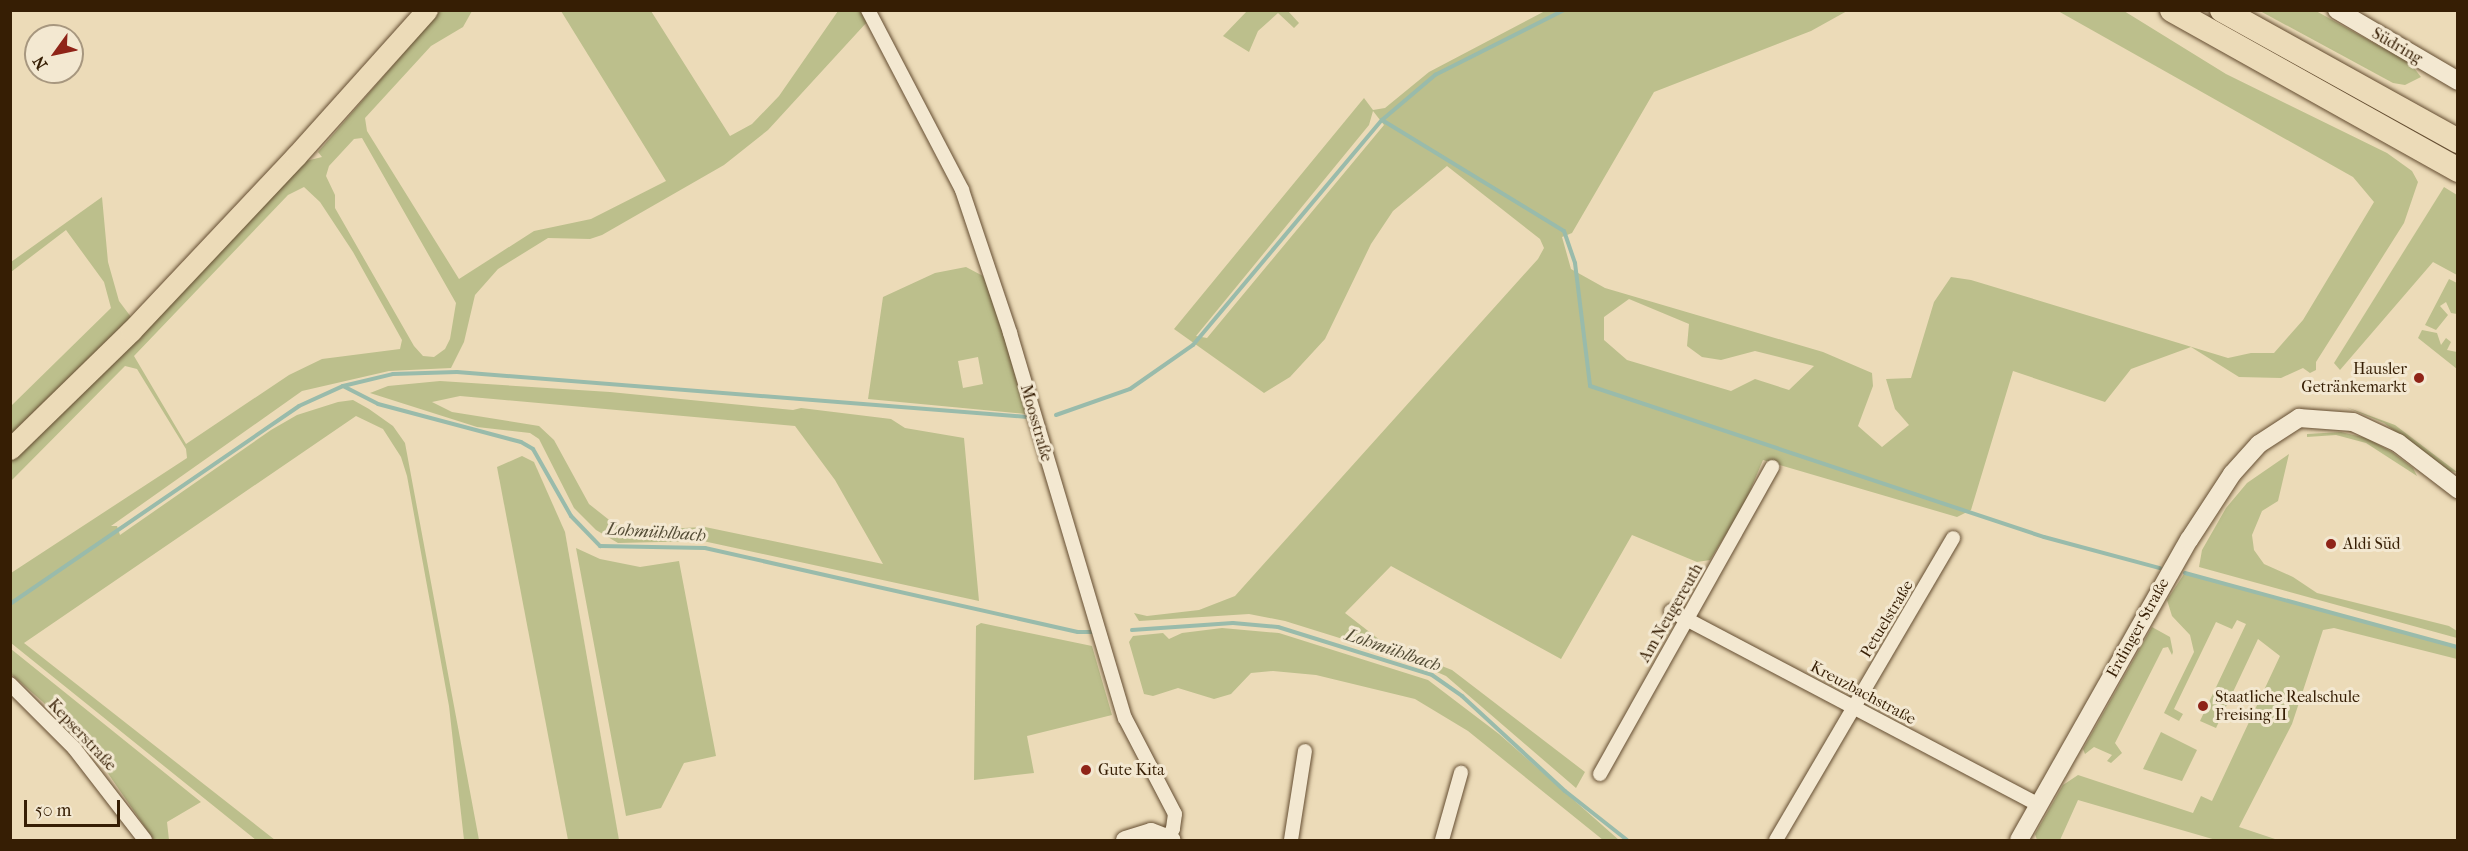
<!DOCTYPE html>
<html>
<head>
<meta charset="utf-8">
<style>
	body { margin:0 }
	#map { position:relative; width:2468px; height:851px; overflow:hidden; background:#ecdbb8; font-family:"IM FELL French Canon",serif }
	div>[style] { position:absolute }
	.green>* { inset:0; background:#bcbf8c }
	.stream>* { height:4px; margin:-2px; padding:0 2px; transform-origin:2px; border-radius:2px; background:#99bbab }
	.roads { filter:drop-shadow(0 0 2px #644d31) drop-shadow(0 0 2px #644d31) }
	.street>* { height:14px; margin:-7px; padding:0 7px; transform-origin:7px; border-radius:7px; background:#f3e8d1 }
	.secondary>* { height:18px; margin:-9px; padding:0 9px; transform-origin:9px; border-radius:9px; background:#f3e8d1 }
	.primary>* { height:21px; margin:-10.5px; padding:0 10.5px; transform-origin:10.5px; border-radius:10.5px; background:#ecdbb8 }
	.highway>* { height:24px; margin:-12px; padding:0 12px; transform-origin:12px; border-radius:12px; background:#ecdbb8 }
	.dots>* { width:16px; height:16px; translate:-50% -50%; box-sizing:border-box; border:3px solid #f3e8d1; border-radius:50% }
	span { translate:-50% -50%; white-space:nowrap; text-align:center; line-height:1.15; -webkit-text-stroke:6px #f3e8d1; paint-order:stroke }
	.street-label { font-size:16px; color:#361e04 }
	.poi-label { font-size:16px; color:#361e04 }
	.right { translate:-100% -50%; text-align:right }
	.left { translate:0 -50%; text-align:left }
	.water-label { font-size:18px; color:#544d36; font-style:italic }
	.frame { position:absolute; inset:0; border:12px solid #361e04; pointer-events:none }
	.north { position:absolute; left:24px; top:24px; width:60px; height:60px; box-sizing:border-box; background:#f3e8d1; border:2px solid #a7977f; border-radius:50%; rotate:237deg; font-size:16px; font-weight:700; line-height:24px; text-align:center; color:#361e04 }
	.north::after { content:''; display:block; margin:auto; width:21px; height:27px; background:#8f2418; clip-path:polygon(50% 0,100% 100%,50% 72%,0 100%) }
	.scale { position:absolute; left:24px; top:800px; width:96px; height:27px; box-sizing:border-box; border:3px solid #361e04; border-top:0; padding-left:8px; font-size:18px; line-height:21px; white-space:nowrap; color:#361e04; -webkit-text-stroke:4px #f3e8d1; paint-order:stroke }
</style>
</head>
<body>
<div id="map">
	<div class="green">
		<i style="clip-path:polygon(1248px 10px,1288px 11px,1299px 23px,1294px 28px,1278px 13px,1258px 31px,1249px 52px,1223px 36px)"></i>
		<i style="clip-path:polygon(evenodd,440px 11px,472px 11px,463px 27px,431px 46px,365px 118px,367px 131px,459px 279px,534px 231px,591px 219px,666px 181px,561px 11px,651px 11px,730px 136px,752px 124px,779px 96px,838px 11px,861px 11px,867px 22px,768px 130px,724px 165px,602px 235px,590px 239px,548px 238px,498px 269px,475px 295px,464px 342px,451px 368px,389px 371px,302px 391px,111px 526px,117px 526px,120px 535px,271px 430px,297px 415px,338px 402px,353px 400px,369px 409px,393px 426px,405px 443px,479px 840px,464px 840px,449px 706px,407px 476px,401px 457px,383px 429px,356px 416px,24px 643px,275px 840px,256px 840px,11px 643px,11px 573px,187px 458px,186px 449px,137px 369px,125px 366px,11px 481px,11px 460px,298px 163px,322px 157px,318px 152px,440px 11px,362px 138px,456px 303px,450px 339px,445px 349px,434px 357px,423px 356px,414px 346px,335px 208px,335px 195px,326px 176px,329px 166px,354px 139px,362px 138px,440px 11px,304px 187px,320px 202px,353px 252px,402px 340px,400px 349px,322px 359px,289px 375px,186px 444px,134px 356px,288px 195px,304px 187px)"></i>
		<i style="clip-path:polygon(evenodd,1545px 11px,1847px 11px,1811px 31px,1654px 92px,1572px 233px,1562px 237px,1571px 269px,1605px 288px,1823px 352px,1872px 373px,1873px 386px,1858px 426px,1882px 447px,1909px 425px,1895px 409px,1886px 379px,1911px 378px,1934px 302px,1951px 277px,1971px 280px,2228px 358px,2251px 353px,2274px 353px,2303px 320px,2374px 202px,2353px 177px,2058px 11px,2124px 11px,2226px 74px,2387px 153px,2412px 171px,2418px 182px,2404px 223px,2316px 362px,2316px 370px,2310px 373px,2303px 368px,2281px 378px,2239px 377px,2191px 347px,2131px 369px,2105px 402px,2013px 371px,1971px 510px,1957px 517px,1763px 460px,1744px 505px,1710px 560px,1697px 562px,1632px 535px,1561px 659px,1391px 566px,1345px 613px,1385px 644px,1452px 670px,1585px 772px,1576px 788px,1446px 676px,1407px 659px,1285px 621px,1249px 614px,1139px 621px,1134px 613px,1147px 616px,1199px 610px,1235px 596px,1538px 259px,1544px 248px,1540px 239px,1447px 166px,1393px 211px,1371px 244px,1325px 339px,1290px 377px,1264px 393px,1174px 329px,1364px 98px,1373px 110px,1385px 108px,1429px 72px,1545px 11px,1373px 111px,1384px 125px,1207px 338px,1196px 336px,1369px 125px,1373px 111px,1545px 11px,1629px 299px,1689px 324px,1687px 346px,1702px 357px,1721px 360px,1755px 351px,1814px 366px,1789px 390px,1755px 379px,1731px 391px,1627px 360px,1604px 340px,1604px 317px,1629px 299px)"></i>
		<i style="clip-path:polygon(2260px 11px,2316px 11px,2410px 63px,2421px 77px,2405px 85px,2393px 83px)"></i>
		<i style="clip-path:polygon(2444px 187px,2457px 195px,2457px 275px,2433px 262px,2340px 370px,2334px 363px)"></i>
		<i style="clip-path:polygon(102px 197px,108px 262px,119px 301px,131px 317px,11px 434px,11px 406px,111px 308px,104px 282px,66px 230px,11px 272px,11px 262px)"></i>
		<i style="clip-path:polygon(evenodd,966px 267px,983px 276px,999px 318px,1026px 414px,868px 399px,883px 297px,935px 273px,966px 267px,978px 357px,983px 384px,963px 388px,958px 361px,978px 357px)"></i>
		<i style="clip-path:polygon(2449px 279px,2457px 283px,2457px 314px,2451px 313px,2446px 302px,2440px 306px,2448px 315px,2436px 330px,2425px 325px)"></i>
		<i style="clip-path:polygon(2422px 330px,2437px 333px,2441px 345px,2446px 338px,2451px 342px,2447px 350px,2457px 352px,2457px 369px,2418px 338px)"></i>
		<i style="clip-path:polygon(evenodd,440px 381px,610px 392px,793px 410px,801px 408px,891px 419px,905px 428px,964px 438px,979px 601px,703px 541px,618px 543px,596px 530px,574px 508px,539px 439px,530px 433px,477px 427px,370px 393px,388px 386px,440px 381px,460px 396px,795px 426px,835px 480px,883px 564px,705px 527px,639px 530px,613px 523px,589px 504px,554px 440px,539px 426px,452px 412px,432px 402px,460px 396px)"></i>
		<i style="clip-path:polygon(2346px 407px,2395px 425px,2457px 472px,2448px 471px,2384px 423px)"></i>
		<i style="clip-path:polygon(2341px 432px,2366px 438px,2392px 452px,2413px 468px,2417px 476px,2366px 443px,2336px 435px,2307px 437px,2307px 434px)"></i>
		<i style="clip-path:polygon(2289px 454px,2278px 501px,2262px 511px,2252px 535px,2254px 550px,2264px 564px,2293px 577px,2317px 593px,2449px 626px,2457px 631px,2457px 638px,2199px 567px,2202px 550px,2226px 508px,2247px 483px)"></i>
		<i style="clip-path:polygon(522px 456px,534px 462px,565px 532px,619px 840px,568px 840px,497px 467px)"></i>
		<i style="clip-path:polygon(576px 548px,600px 559px,640px 567px,679px 561px,716px 756px,684px 763px,661px 808px,626px 816px)"></i>
		<i style="clip-path:polygon(2184px 574px,2457px 648px,2457px 659px,2334px 628px,2323px 630px,2292px 724px,2239px 827px,2278px 840px,2216px 840px,2078px 800px,2060px 840px,2037px 840px,2035px 834px,2063px 785px,2078px 775px,2193px 813px,2201px 796px,2212px 801px,2280px 656px,2258px 639px,2216px 728px,2200px 721px,2246px 624px,2237px 620px,2232px 629px,2216px 622px,2174px 709px,2183px 714px,2179px 721px,2164px 713px,2194px 652px,2190px 635px,2172px 616px,2167px 600px)"></i>
		<i style="clip-path:polygon(981px 623px,1092px 646px,1112px 715px,1027px 736px,1034px 773px,974px 780px,976px 626px)"></i>
		<i style="clip-path:polygon(2152px 627px,2170px 637px,2173px 652px,2172px 655px,2168px 647px,2163px 648px,2115px 743px,2122px 753px,2111px 763px,2107px 761px,2112px 755px,2094px 747px,2085px 754px,2083px 749px)"></i>
		<i style="clip-path:polygon(1222px 628px,1279px 633px,1428px 680px,1499px 734px,1619px 840px,1603px 840px,1468px 731px,1415px 699px,1316px 675px,1273px 671px,1251px 673px,1231px 694px,1214px 699px,1178px 688px,1153px 696px,1144px 694px,1129px 642px,1133px 636px,1163px 633px,1169px 639px,1182px 633px)"></i>
		<i style="clip-path:polygon(11px 649px,201px 802px,167px 822px,169px 840px,154px 840px,107px 772px,43px 702px,11px 674px)"></i>
		<i style="clip-path:polygon(2161px 732px,2197px 750px,2182px 781px,2143px 769px)"></i>
	</div>
	<div class="stream">
		<i style="left:1382px;top:120px;width:213px;rotate:31.4deg"></i>
		<i style="left:1564px;top:231px;width:34px;rotate:71deg"></i>
		<i style="left:1575px;top:263px;width:124px;rotate:83deg"></i>
		<i style="left:1590px;top:386px;width:478px;rotate:18.4deg"></i>
		<i style="left:2044px;top:537px;width:120px;rotate:15deg"></i>
		<i style="left:343px;top:386px;width:39px;rotate:27deg"></i>
		<i style="left:378px;top:404px;width:148px;rotate:14.9deg"></i>
		<i style="left:521px;top:442px;width:14px;rotate:30deg"></i>
		<i style="left:533px;top:449px;width:77px;rotate:60.4deg"></i>
		<i style="left:571px;top:516px;width:42px;rotate:46deg"></i>
		<i style="left:600px;top:546px;width:105px;rotate:1.1deg"></i>
		<i style="left:705px;top:548px;width:382px;rotate:12.7deg"></i>
		<i style="left:1078px;top:632px;width:15px"></i>
		<i style="left:1056px;top:415px;width:78px;rotate:-19.4deg"></i>
		<i style="left:1130px;top:389px;width:77px;rotate:-34.9deg"></i>
		<i style="left:1193px;top:345px;width:294px;rotate:-50deg"></i>
		<i style="left:1382px;top:120px;width:70px;rotate:-40.3deg"></i>
		<i style="left:1435px;top:75px;width:144px;rotate:-26.7deg"></i>
		<i style="left:2185px;top:573px;width:283px;rotate:15.2deg"></i>
		<i style="left:10px;top:604px;width:350px;rotate:-34.4deg"></i>
		<i style="left:299px;top:406px;width:48px;rotate:-24.4deg"></i>
		<i style="left:343px;top:386px;width:51px;rotate:-13.5deg"></i>
		<i style="left:393px;top:374px;width:64px;rotate:-1.8deg"></i>
		<i style="left:457px;top:372px;width:572px;rotate:4.51deg"></i>
		<i style="left:1132px;top:630px;width:101px;rotate:-4deg"></i>
		<i style="left:1233px;top:623px;width:45px;rotate:5.1deg"></i>
		<i style="left:1278px;top:627px;width:161px;rotate:17.3deg"></i>
		<i style="left:1432px;top:675px;width:37px;rotate:35deg"></i>
		<i style="left:1462px;top:696px;width:140px;rotate:42.7deg"></i>
		<i style="left:1565px;top:791px;width:79px;rotate:38.3deg"></i>
	</div>
	<div class="roads">
		<div class="street">
			<i style="left:868px;top:10px;width:203px;rotate:62.4deg"></i>
			<i style="left:962px;top:190px;width:151px;rotate:71.4deg"></i>
			<i style="left:1010px;top:333px;width:402px;rotate:73.4deg"></i>
			<i style="left:1125px;top:718px;width:108px;rotate:62.5deg"></i>
			<i style="left:1175px;top:814px;width:15px;rotate:98deg"></i>
			<i style="left:1173px;top:829px;width:9px;rotate:122deg"></i>
			<i style="left:1671px;top:611px;width:416px;rotate:27.8deg"></i>
			<i style="left:10px;top:684px;width:91px;rotate:45deg"></i>
			<i style="left:74px;top:748px;width:116px;rotate:52.3deg"></i>
			<i style="left:1600px;top:774px;width:352px;rotate:-60.7deg"></i>
			<i style="left:1291px;top:840px;width:90px;rotate:-81.1deg"></i>
			<i style="left:1442px;top:840px;width:70px;rotate:-74.2deg"></i>
			<i style="left:1776px;top:840px;width:350px;rotate:-59.6deg"></i>
		</div>
		<div class="secondary">
			<i style="left:2337px;top:10px;width:140px;rotate:30.4deg"></i>
			<i style="left:1125px;top:840px;width:27px;rotate:-17deg"></i>
			<i style="left:1151px;top:832px;width:22px;rotate:21deg"></i>
			<i style="left:2019px;top:840px;width:345px;rotate:-60.5deg"></i>
			<i style="left:2189px;top:540px;width:79px;rotate:-56.9deg"></i>
			<i style="left:2232px;top:474px;width:40px;rotate:-48deg"></i>
			<i style="left:2259px;top:444px;width:48px;rotate:-33deg"></i>
			<i style="left:2299px;top:418px;width:54px;rotate:4.2deg"></i>
			<i style="left:2353px;top:422px;width:50px;rotate:25deg"></i>
			<i style="left:2398px;top:443px;width:76px;rotate:37.5deg"></i>
		</div>
		<div class="primary">
			<i style="left:10px;top:449px;width:169px;rotate:-44.3deg"></i>
			<i style="left:131px;top:331px;width:241px;rotate:-46.7deg"></i>
			<i style="left:296px;top:156px;width:196px;rotate:-48.1deg"></i>
		</div>
		<div class="highway">
			<i style="left:2172px;top:10px;width:328px;rotate:29.2deg"></i>
			<i style="left:2222px;top:10px;width:270px;rotate:29deg"></i>
		</div>
	</div>
	<div class="dots">
		<i style="left:2419px;top:378px;background:#8f2418"></i>
		<i style="left:2331px;top:544px;background:#8f2418"></i>
		<i style="left:2203px;top:706px;background:#8f2418"></i>
		<i style="left:1086px;top:770px;background:#8f2418"></i>
	</div>
	<div class="street-label">
		<span style="left:2397px;top:46px;rotate:30deg">Südring</span>
		<span style="left:1036px;top:423px;rotate:74deg">Moosstraße</span>
		<span style="left:1671px;top:613px;rotate:-60deg">Am Neugereuth</span>
		<span style="left:1887px;top:619px;rotate:-59deg">Petuelstraße</span>
		<span style="left:2138px;top:628px;rotate:-61deg">Erdinger Straße</span>
		<span style="left:1863px;top:693px;rotate:28deg">Kreuzbachstraße</span>
		<span style="left:82px;top:735px;rotate:47deg">Kepserstraße</span>
	</div>
	<div class="poi-label">
		<span class="right" style="left:2407px;top:378px">Hausler<br>Getränkemarkt</span>
		<span class="left" style="left:2343px;top:544px">Aldi Süd</span>
		<span class="left" style="left:2215px;top:706px">Staatliche Realschule<br>Freising II</span>
		<span class="left" style="left:1098px;top:770px">Gute Kita</span>
	</div>
	<div class="water-label">
		<span style="left:656px;top:533px;rotate:4deg">Lohmühlbach</span>
		<span style="left:1393px;top:651px;rotate:19deg">Lohmühlbach</span>
	</div>
	<div class="frame"></div>
	<div class="north">N</div>
	<div class="scale">50 m</div>
</div>
</body>
</html>
